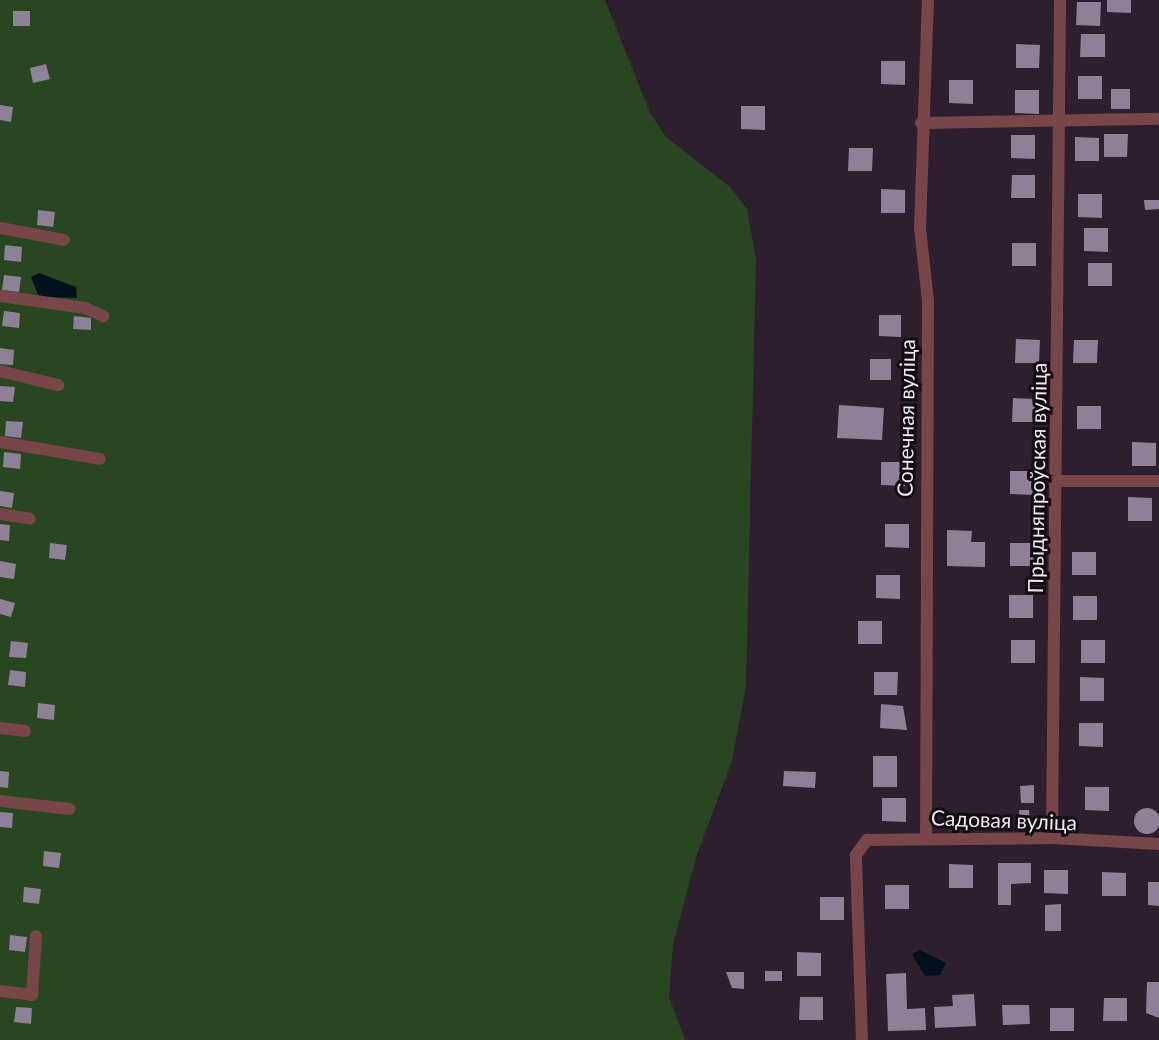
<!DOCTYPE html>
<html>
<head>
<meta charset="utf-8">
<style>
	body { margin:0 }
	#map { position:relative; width:1159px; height:1040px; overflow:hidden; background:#2e1f2f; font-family:Lato,sans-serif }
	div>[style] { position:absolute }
	.green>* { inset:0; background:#284721 }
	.water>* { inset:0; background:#00101d }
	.building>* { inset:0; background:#8d8097 }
	.round { border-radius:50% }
	.street>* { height:12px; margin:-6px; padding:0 6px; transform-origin:6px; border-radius:6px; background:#784549 }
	span { translate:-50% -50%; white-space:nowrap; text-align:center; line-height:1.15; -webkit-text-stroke:6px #120c13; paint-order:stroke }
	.street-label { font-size:21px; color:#f2e8f2 }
</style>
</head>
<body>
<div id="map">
	<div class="green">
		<i style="clip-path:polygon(0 0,605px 0,650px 113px,666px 137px,730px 187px,747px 209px,756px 259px,746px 686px,732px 761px,696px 857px,673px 945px,669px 997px,685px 1040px,0 1040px)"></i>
	</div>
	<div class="water">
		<i style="clip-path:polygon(39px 273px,76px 287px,77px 298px,39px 297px,31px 277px)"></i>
		<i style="clip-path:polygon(920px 950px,946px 963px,940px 975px,925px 976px,912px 954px)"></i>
	</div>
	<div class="building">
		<i style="clip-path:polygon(1107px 0,1131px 0,1131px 13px,1107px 12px)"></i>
		<i style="clip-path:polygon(1077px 2px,1101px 2px,1100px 26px,1076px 25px)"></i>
		<i style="clip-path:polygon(13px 11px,30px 11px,30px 26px,13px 26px)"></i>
		<i style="clip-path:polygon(1081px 34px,1105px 34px,1105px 57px,1080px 57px)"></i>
		<i style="clip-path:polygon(1016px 44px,1040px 45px,1039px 68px,1016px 68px)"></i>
		<i style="clip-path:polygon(881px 61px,905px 61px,905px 85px,881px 84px)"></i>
		<i style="clip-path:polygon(46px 64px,50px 79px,33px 83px,30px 68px)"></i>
		<i style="clip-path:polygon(1078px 76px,1102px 76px,1102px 99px,1078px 99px)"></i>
		<i style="clip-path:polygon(949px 80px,973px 80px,973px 104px,949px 103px)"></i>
		<i style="clip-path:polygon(1111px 89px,1130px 89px,1130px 109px,1111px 109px)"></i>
		<i style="clip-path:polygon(1015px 90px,1039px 90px,1039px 114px,1015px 113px)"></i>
		<i style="clip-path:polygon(0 105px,13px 107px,11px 122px,0 120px)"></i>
		<i style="clip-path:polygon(741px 106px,765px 106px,765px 130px,741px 129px)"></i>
		<i style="clip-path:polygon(1104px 134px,1128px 134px,1127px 157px,1104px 157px)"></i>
		<i style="clip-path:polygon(1011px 135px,1035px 135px,1035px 159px,1011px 158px)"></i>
		<i style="clip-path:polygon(1075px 137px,1099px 138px,1099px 161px,1075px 161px)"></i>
		<i style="clip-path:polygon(849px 148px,873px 148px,872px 171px,848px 171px)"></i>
		<i style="clip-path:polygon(1012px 175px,1035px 175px,1035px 198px,1011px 198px)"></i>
		<i style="clip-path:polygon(881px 189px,905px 190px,905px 213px,881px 213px)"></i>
		<i style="clip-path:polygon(1078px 194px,1102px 194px,1102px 218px,1078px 217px)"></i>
		<i style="clip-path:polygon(1144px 200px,1159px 200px,1159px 209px,1145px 210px)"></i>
		<i style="clip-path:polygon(38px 210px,55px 212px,53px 227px,37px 225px)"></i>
		<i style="clip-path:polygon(1084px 228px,1108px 228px,1108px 252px,1084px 251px)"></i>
		<i style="clip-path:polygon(1012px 243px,1036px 243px,1036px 266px,1012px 266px)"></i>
		<i style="clip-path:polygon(5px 245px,22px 247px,21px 262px,4px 260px)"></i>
		<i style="clip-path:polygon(1088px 263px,1112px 263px,1112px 286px,1088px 286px)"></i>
		<i style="clip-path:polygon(4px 275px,21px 277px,19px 292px,2px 290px)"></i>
		<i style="clip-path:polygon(4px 311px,20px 313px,19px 328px,2px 326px)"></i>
		<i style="clip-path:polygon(879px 315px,901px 315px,901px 337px,879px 336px)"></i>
		<i style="clip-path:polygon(74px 316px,91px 318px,91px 330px,73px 329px)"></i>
		<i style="clip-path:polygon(1016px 339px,1040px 340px,1039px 363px,1015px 363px)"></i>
		<i style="clip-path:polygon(1074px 340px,1098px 340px,1097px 363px,1073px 363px)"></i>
		<i style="clip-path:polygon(0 348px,14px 350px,13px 365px,0 364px)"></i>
		<i style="clip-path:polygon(870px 359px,891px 359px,891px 380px,870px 380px)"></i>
		<i style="clip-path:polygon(0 386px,15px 387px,13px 402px,0 401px)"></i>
		<i style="clip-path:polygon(1013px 398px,1037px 399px,1036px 422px,1012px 422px)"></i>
		<i style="clip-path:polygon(839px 405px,884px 408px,882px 440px,837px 438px)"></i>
		<i style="clip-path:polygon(1077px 406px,1101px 406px,1101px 429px,1077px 429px)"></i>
		<i style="clip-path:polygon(6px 421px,23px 422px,21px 438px,5px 436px)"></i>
		<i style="clip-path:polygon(1132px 442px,1156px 443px,1156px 466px,1132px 466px)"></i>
		<i style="clip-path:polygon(4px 452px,21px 454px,20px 469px,3px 467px)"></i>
		<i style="clip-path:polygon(881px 462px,905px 462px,905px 486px,881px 485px)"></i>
		<i style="clip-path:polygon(1010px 471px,1034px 471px,1034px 495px,1010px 494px)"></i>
		<i style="clip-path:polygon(0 491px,14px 493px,12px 508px,0 506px)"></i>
		<i style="clip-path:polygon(1128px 497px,1152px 498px,1152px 521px,1128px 521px)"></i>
		<i style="clip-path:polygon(0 524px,10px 525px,9px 541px,0 540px)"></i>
		<i style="clip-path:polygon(885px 524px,909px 524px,909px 548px,885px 547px)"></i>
		<i style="clip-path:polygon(947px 530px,972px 531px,971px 542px,985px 542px,985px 567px,947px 566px)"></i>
		<i style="clip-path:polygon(50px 543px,67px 545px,65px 560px,49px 558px)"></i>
		<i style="clip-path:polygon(1010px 543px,1034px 543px,1033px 566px,1010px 566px)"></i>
		<i style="clip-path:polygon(1072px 552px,1096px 552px,1096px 575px,1072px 575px)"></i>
		<i style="clip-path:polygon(0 561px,16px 564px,14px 579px,0 577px)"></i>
		<i style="clip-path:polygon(876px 575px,900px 575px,900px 599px,876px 598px)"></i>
		<i style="clip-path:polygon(1009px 595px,1033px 595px,1033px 618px,1009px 618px)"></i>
		<i style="clip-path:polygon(1073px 596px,1097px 596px,1097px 620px,1073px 620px)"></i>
		<i style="clip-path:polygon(0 599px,15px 603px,11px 617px,0 614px)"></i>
		<i style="clip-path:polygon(858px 621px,882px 621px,882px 644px,858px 644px)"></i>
		<i style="clip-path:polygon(1011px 640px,1035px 640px,1035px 663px,1011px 663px)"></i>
		<i style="clip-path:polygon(1081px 640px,1105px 640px,1105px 663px,1081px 663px)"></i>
		<i style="clip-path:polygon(11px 641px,28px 643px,26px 658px,9px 657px)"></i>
		<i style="clip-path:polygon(10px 670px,26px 672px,25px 687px,8px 685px)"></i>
		<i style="clip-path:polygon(874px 672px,898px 672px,897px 695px,874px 695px)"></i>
		<i style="clip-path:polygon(1080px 677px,1104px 678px,1104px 701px,1080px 701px)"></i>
		<i style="clip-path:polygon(38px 703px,55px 705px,54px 720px,37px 718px)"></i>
		<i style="clip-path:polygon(881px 704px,903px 706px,907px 730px,880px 728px)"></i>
		<i style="clip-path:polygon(1079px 723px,1103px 723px,1103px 747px,1079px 746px)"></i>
		<i style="clip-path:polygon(873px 756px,897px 756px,897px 787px,873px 787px)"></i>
		<i style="clip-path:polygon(0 771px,9px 772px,8px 788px,0 787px)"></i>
		<i style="clip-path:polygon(784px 771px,816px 772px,815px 788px,783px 786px)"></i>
		<i style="clip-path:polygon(1034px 785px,1034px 803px,1021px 803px,1020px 786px)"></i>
		<i style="clip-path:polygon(1085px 787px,1109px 787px,1109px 811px,1085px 810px)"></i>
		<i style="clip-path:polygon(882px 798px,906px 798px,906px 822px,882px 821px)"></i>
		<i class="round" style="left:1134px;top:808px;width:26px;height:26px"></i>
		<i style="clip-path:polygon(1019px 810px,1029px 810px,1030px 825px,1020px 825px)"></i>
		<i style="clip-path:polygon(0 812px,13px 813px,12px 828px,0 827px)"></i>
		<i style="clip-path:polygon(44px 851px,61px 853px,59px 868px,43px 866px)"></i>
		<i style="clip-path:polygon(998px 863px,1031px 863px,1031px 883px,1011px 884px,1011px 905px,998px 905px)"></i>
		<i style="clip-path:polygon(949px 864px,973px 865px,973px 888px,949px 888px)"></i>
		<i style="clip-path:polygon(1044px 870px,1068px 870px,1068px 894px,1044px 893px)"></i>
		<i style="clip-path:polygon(1102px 872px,1126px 873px,1126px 896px,1102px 896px)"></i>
		<i style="clip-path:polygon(1148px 882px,1159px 882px,1159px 906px,1148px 905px)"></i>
		<i style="clip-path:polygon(885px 885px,909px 885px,909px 909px,885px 909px)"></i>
		<i style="clip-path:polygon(24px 887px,41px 889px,39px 904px,23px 902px)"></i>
		<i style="clip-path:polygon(820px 897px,844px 897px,844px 920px,820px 920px)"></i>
		<i style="clip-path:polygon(1061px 904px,1061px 931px,1045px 931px,1045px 905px)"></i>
		<i style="clip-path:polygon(10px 935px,27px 937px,25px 952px,9px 950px)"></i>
		<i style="clip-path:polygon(797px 952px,821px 953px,821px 976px,797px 976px)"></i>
		<i style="clip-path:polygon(765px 971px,782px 971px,782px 981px,765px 981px)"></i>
		<i style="clip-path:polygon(726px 972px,744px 972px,744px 989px,732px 988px)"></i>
		<i style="clip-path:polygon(906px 973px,907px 1009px,925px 1008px,926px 1030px,888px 1031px,886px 974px)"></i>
		<i style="clip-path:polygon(1147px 982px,1159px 982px,1159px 1018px,1146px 1013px)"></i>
		<i style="clip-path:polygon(974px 994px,976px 1026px,935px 1028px,934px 1007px,953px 1006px,952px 995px)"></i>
		<i style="clip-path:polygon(800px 997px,823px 997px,823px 1020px,799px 1020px)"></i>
		<i style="clip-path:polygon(1104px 998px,1127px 998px,1127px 1021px,1103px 1021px)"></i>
		<i style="clip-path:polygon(1002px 1005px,1029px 1005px,1030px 1024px,1003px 1025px)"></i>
		<i style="clip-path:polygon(16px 1007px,32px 1008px,31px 1024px,14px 1022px)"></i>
		<i style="clip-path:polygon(1050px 1008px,1074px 1008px,1074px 1031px,1050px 1031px)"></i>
	</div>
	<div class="street">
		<i style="left:921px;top:123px;width:238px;rotate:-1deg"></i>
		<i style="left:0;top:228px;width:65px;rotate:10.6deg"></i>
		<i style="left:0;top:296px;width:86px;rotate:8deg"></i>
		<i style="left:85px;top:308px;width:20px;rotate:24deg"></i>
		<i style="left:0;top:371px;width:60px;rotate:13.6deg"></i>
		<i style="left:0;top:442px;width:101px;rotate:9.6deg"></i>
		<i style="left:1057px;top:481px;width:102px"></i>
		<i style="left:0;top:514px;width:30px;rotate:9deg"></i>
		<i style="left:0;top:728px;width:25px;rotate:7deg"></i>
		<i style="left:0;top:801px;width:70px;rotate:6.5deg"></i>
		<i style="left:926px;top:837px;width:536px;rotate:-89.79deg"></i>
		<i style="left:928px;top:301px;width:73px;rotate:-96.3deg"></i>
		<i style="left:920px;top:228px;width:228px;rotate:-88deg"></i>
		<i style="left:1052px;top:838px;width:838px;rotate:-89.45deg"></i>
		<i style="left:0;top:991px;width:32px;rotate:7deg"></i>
		<i style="left:32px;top:995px;width:59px;rotate:-86.1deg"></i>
		<i style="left:862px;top:1040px;width:185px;rotate:-91.9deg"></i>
		<i style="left:856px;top:855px;width:19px;rotate:-54deg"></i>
		<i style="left:867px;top:840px;width:185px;rotate:-0.6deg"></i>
		<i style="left:1052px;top:838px;width:107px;rotate:3.2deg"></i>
	</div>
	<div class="street-label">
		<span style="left:906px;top:418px;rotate:-89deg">Сонечная вуліца</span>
		<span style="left:1037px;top:478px;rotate:-89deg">Прыдняпроўская вуліца</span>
		<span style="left:1004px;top:820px;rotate:2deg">Садовая вуліца</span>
	</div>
</div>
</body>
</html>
